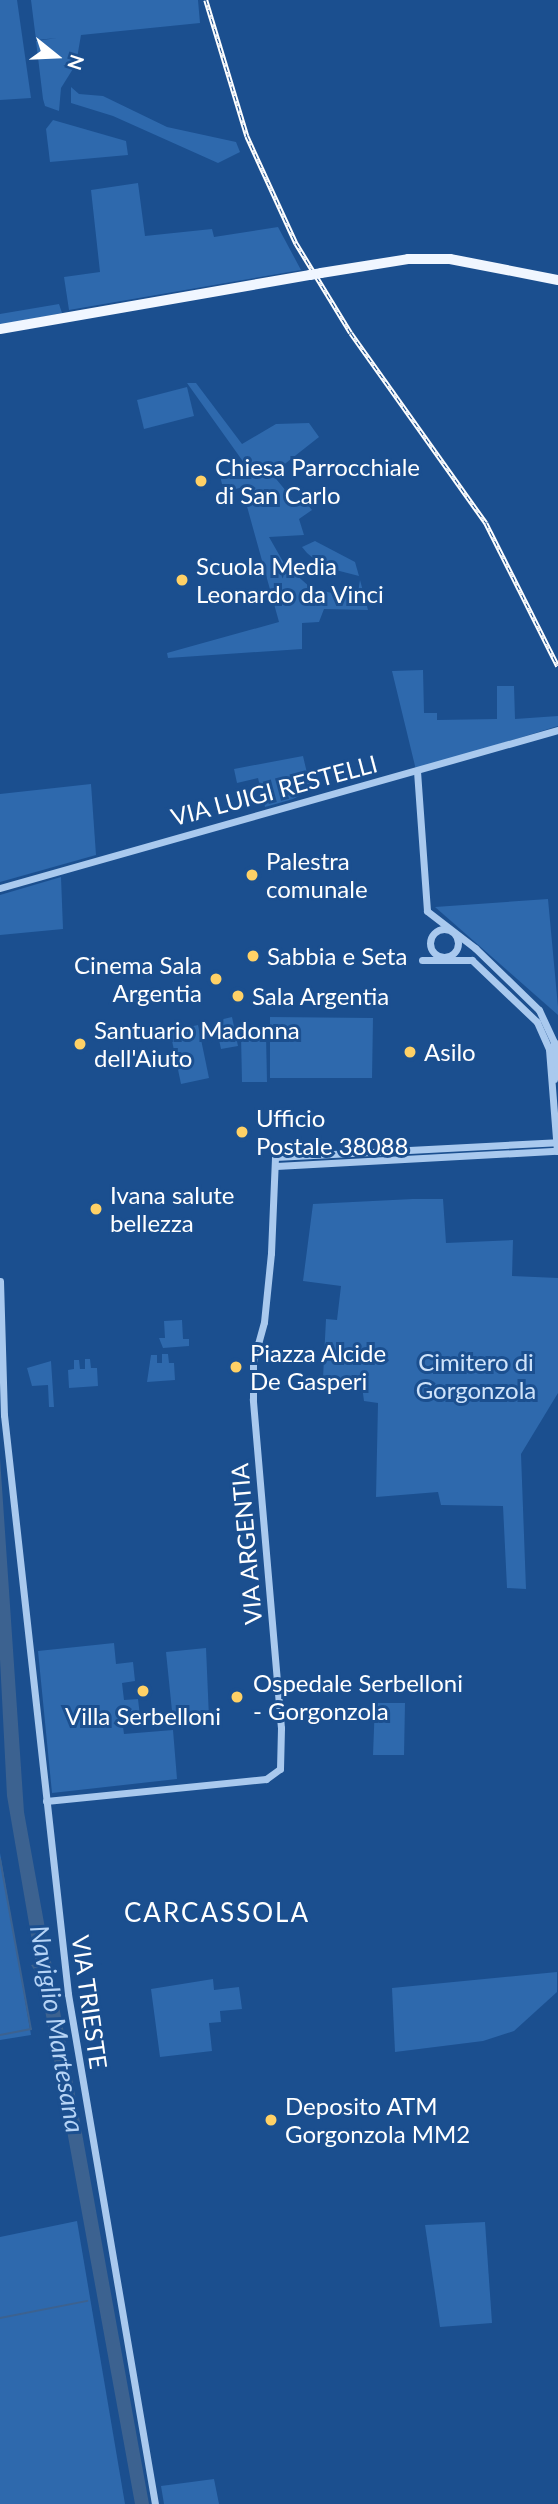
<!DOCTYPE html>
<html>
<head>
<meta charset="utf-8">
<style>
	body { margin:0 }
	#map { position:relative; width:558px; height:2504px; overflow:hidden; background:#1b4f8f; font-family:Lato,sans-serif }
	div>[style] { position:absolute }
	.green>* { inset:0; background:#2e69ad }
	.water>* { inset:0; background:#3c6290 }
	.stream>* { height:2px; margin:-1px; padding:0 1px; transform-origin:1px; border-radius:1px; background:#3c6290 }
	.tertiary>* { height:7px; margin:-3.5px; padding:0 3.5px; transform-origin:3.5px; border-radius:3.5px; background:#a9c9ee }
	.tertiary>.ring { margin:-3.5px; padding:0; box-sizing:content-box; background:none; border:7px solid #a9c9ee; border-radius:50% }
	.primary>* { height:10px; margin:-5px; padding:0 5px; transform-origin:5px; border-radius:5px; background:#f0f6ff }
	.rail>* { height:4.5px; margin-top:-2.25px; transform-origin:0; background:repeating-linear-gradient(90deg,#1b4f8f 0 5px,#fff 0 10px); box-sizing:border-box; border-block:2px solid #fff }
	.primary-bridge>* { height:10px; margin:-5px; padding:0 5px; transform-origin:5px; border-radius:5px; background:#f0f6ff }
	.dots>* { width:19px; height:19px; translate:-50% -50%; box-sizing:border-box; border:4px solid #1b4f8f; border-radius:50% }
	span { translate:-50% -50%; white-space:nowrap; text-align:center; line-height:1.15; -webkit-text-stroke:6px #1b4f8f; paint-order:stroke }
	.poi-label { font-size:24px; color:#fff }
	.left { translate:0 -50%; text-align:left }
	.right { translate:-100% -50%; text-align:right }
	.street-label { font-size:24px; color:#fff }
	.park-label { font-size:24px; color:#cfe3fa }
	.neighbourhood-label { font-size:26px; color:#fff; letter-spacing:2px }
	.water-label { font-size:26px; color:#b5d3f5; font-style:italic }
	.north { position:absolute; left:21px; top:21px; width:70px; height:70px; -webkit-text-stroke:5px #1b4f8f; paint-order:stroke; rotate:108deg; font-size:19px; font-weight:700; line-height:28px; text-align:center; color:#fff }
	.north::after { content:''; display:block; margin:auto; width:24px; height:32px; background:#fff; clip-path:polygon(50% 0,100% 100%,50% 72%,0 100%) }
</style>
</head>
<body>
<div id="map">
	<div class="green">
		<i style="clip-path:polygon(0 0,17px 0,31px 98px,0 100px)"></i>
		<i style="clip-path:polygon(31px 0,198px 0,200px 23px,81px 35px,76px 64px,61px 88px,59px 111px,45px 106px,43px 99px,36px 41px,57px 38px,36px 40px)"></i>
		<i style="clip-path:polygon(71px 87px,79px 94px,103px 96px,167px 127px,236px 142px,240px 152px,218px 163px,113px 116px,71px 103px)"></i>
		<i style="clip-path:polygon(53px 120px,126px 141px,128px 155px,50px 162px,46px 129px)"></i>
		<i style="clip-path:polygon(138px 183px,145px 236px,212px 229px,214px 237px,278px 227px,301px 270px,69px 310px,64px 277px,100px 272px,91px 190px)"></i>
		<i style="clip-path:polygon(59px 304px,62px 313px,0 325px,0 314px)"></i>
		<i style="clip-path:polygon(187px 383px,196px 383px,242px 444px,276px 424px,309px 423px,319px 437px,272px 474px,296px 503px,302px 498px,312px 510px,299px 519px,304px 535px,269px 537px,285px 565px,311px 588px,357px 599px,360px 580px,368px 610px,324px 609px,319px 622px,302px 623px,302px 649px,168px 658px,167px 653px,279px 622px,243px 492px,251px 485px,224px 492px,220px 476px,247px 467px)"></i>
		<i style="clip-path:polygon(187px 387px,194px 416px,144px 429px,137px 400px)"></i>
		<i style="clip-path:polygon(315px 541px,355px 562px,359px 576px,324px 567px,307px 553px,302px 547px)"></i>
		<i style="clip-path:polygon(423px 670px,424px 713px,437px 713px,437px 720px,497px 719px,497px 686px,514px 686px,515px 719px,558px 716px,558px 726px,416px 770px,392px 671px)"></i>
		<i style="clip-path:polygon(303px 756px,311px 790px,293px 799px,265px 807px,258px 778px,237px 783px,234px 769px)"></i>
		<i style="clip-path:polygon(91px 784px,96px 855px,0 882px,0 794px)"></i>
		<i style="clip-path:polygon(61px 877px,63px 929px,0 935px,0 895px)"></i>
		<i style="clip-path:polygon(548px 899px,558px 1007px,558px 1015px,435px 907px)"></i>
		<i style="clip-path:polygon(232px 1017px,238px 1046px,221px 1049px,215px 1021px)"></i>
		<i style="clip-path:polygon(270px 1017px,373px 1018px,372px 1078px,270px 1078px)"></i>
		<i style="clip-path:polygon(198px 1025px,209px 1078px,181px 1084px,170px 1031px)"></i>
		<i style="clip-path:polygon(241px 1035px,266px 1035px,267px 1082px,242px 1082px)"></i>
		<i style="clip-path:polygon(413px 1199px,443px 1199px,446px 1243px,513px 1240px,512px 1276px,558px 1278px,558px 1393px,521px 1454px,526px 1589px,507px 1588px,503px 1506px,441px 1505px,438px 1492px,376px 1497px,378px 1403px,364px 1401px,361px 1379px,323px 1378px,326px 1319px,337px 1320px,341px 1286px,303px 1281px,313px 1204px)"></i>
		<i style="clip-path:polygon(182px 1320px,183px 1339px,189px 1339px,189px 1346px,163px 1348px,159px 1338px,165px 1338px,164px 1321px)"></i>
		<i style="clip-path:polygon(162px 1354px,168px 1354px,169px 1363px,174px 1363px,175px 1380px,147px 1382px,151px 1355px,157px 1355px,157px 1363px,162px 1363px)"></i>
		<i style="clip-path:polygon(85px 1359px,90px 1359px,91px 1368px,97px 1368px,98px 1386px,69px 1388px,68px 1370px,74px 1369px,74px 1360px,79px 1360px,80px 1369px,85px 1369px)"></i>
		<i style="clip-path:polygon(51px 1361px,54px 1407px,49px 1407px,48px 1385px,32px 1386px,27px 1368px)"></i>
		<i style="clip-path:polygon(114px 1643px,116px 1664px,133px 1662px,135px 1681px,122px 1683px,124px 1700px,138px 1699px,140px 1716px,122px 1719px,124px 1734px,173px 1730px,177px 1779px,52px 1793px,38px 1651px)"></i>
		<i style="clip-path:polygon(206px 1648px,209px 1718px,173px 1721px,166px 1652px)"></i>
		<i style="clip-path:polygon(375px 1703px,405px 1703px,404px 1755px,373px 1755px)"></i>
		<i style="clip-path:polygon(0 1853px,31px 2035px,0 2040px)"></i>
		<i style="clip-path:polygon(557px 1972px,557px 1992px,514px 2031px,483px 2041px,395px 2052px,392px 1988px)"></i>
		<i style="clip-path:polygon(213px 1979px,214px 1990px,239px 1987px,242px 2009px,220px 2011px,221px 2022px,209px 2023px,212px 2051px,160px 2057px,151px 1989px)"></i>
		<i style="clip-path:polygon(77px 2221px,125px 2504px,0 2504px,0 2237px)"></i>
		<i style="clip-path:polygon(485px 2222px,492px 2323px,440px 2327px,425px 2225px)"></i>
		<i style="clip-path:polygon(214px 2479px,219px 2504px,164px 2504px,161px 2486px)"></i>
	</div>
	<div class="water">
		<i style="clip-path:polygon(0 1458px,24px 1812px,149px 2504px,135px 2504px,39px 1977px,31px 1965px,36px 1964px,7px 1796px,0 1659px)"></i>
	</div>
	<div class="stream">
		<i style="left:0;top:1859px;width:173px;rotate:79.7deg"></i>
		<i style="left:31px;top:2029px;width:32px;rotate:169deg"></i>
		<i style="left:0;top:2318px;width:89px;rotate:-11.1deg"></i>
	</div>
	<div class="tertiary">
		<i style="left:417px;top:771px;width:140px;rotate:85.9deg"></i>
		<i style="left:427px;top:911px;width:61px;rotate:37.6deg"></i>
		<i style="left:475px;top:948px;width:89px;rotate:44.1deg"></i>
		<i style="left:539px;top:1010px;width:35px;rotate:65deg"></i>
		<i style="left:554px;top:1042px;width:37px;rotate:90deg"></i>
		<i style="left:0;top:888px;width:580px;rotate:-15.81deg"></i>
		<i class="ring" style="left:430px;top:929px;width:21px;height:21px"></i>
		<i style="left:276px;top:1166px;width:281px;rotate:-3.1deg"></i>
		<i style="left:557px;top:1151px;width:102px;rotate:-94.5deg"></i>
		<i style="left:549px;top:1049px;width:30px;rotate:-114deg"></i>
		<i style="left:537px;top:1022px;width:90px;rotate:-136.4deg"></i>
		<i style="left:472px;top:960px;width:50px;rotate:180deg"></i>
		<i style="left:0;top:1281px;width:134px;rotate:88.3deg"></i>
		<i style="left:4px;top:1415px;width:583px;rotate:83.69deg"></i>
		<i style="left:68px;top:1994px;width:517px;rotate:80.32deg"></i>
		<i style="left:46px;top:1801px;width:221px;rotate:-5.7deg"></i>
		<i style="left:266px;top:1779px;width:17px;rotate:-36deg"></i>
		<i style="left:280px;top:1769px;width:41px;rotate:-88.6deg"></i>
		<i style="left:281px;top:1728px;width:330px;rotate:-94.9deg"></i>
		<i style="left:253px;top:1399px;width:37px;rotate:-90deg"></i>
		<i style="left:253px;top:1362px;width:41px;rotate:-74.6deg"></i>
		<i style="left:264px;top:1322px;width:69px;rotate:-84.2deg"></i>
		<i style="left:271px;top:1253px;width:96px;rotate:-87.6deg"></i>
		<i style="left:275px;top:1157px;width:282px;rotate:-3deg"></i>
	</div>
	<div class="primary">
		<i style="left:321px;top:273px;width:88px;rotate:-9.1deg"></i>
		<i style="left:408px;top:259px;width:42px"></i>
		<i style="left:450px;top:259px;width:110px;rotate:11deg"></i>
		<i style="left:0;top:329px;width:315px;rotate:-9.9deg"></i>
	</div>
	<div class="rail">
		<i style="left:206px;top:0;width:142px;rotate:73.2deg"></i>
		<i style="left:247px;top:136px;width:118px;rotate:65.4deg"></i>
		<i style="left:296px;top:243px;width:105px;rotate:58.6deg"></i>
		<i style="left:351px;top:333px;width:233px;rotate:54.6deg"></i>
		<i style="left:486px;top:523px;width:160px;rotate:63.3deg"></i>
	</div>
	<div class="primary-bridge">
		<i style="left:310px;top:275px;width:11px;rotate:-10deg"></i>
	</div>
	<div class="dots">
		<i style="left:201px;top:481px;background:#ffd166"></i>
		<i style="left:182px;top:580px;background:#ffd166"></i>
		<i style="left:252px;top:875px;background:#ffd166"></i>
		<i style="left:253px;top:956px;background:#ffd166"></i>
		<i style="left:216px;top:979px;background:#ffd166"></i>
		<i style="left:238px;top:996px;background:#ffd166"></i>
		<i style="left:80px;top:1044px;background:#ffd166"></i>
		<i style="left:410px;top:1052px;background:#ffd166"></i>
		<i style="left:242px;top:1132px;background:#ffd166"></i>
		<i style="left:96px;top:1209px;background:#ffd166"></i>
		<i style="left:236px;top:1367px;background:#ffd166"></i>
		<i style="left:143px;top:1691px;background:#ffd166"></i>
		<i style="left:237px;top:1697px;background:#ffd166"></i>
		<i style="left:271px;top:2120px;background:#ffd166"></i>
	</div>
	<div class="poi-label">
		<span class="left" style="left:215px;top:481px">Chiesa Parrocchiale<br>di San Carlo</span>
		<span class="left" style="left:196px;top:580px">Scuola Media<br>Leonardo da Vinci</span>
		<span class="left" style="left:266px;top:875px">Palestra<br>comunale</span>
		<span class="left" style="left:267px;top:956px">Sabbia e Seta</span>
		<span class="right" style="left:202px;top:979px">Cinema Sala<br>Argentia</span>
		<span class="left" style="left:252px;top:996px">Sala Argentia</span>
		<span class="left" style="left:94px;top:1044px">Santuario Madonna<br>dell'Aiuto</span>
		<span class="left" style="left:424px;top:1052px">Asilo</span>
		<span class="left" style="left:256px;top:1132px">Ufficio<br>Postale 38088</span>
		<span class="left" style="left:110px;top:1209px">Ivana salute<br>bellezza</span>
		<span class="left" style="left:250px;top:1367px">Piazza Alcide<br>De Gasperi</span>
		<span class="left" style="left:253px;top:1697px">Ospedale Serbelloni<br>- Gorgonzola</span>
		<span style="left:143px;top:1716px">Villa Serbelloni</span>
		<span class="left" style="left:285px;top:2120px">Deposito ATM<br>Gorgonzola MM2</span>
	</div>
	<div class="street-label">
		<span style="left:274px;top:790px;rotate:-15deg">VIA LUIGI RESTELLI</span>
		<span style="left:246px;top:1544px;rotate:-95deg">VIA ARGENTIA</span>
		<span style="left:90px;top:2002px;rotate:82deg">VIA TRIESTE</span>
	</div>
	<div class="park-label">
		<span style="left:476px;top:1376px">Cimitero di<br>Gorgonzola</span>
	</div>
	<div class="neighbourhood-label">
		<span style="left:217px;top:1913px">CARCASSOLA</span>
	</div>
	<div class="water-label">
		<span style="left:57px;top:2029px;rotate:80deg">Naviglio Martesana</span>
	</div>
	<div class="north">N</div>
</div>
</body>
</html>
